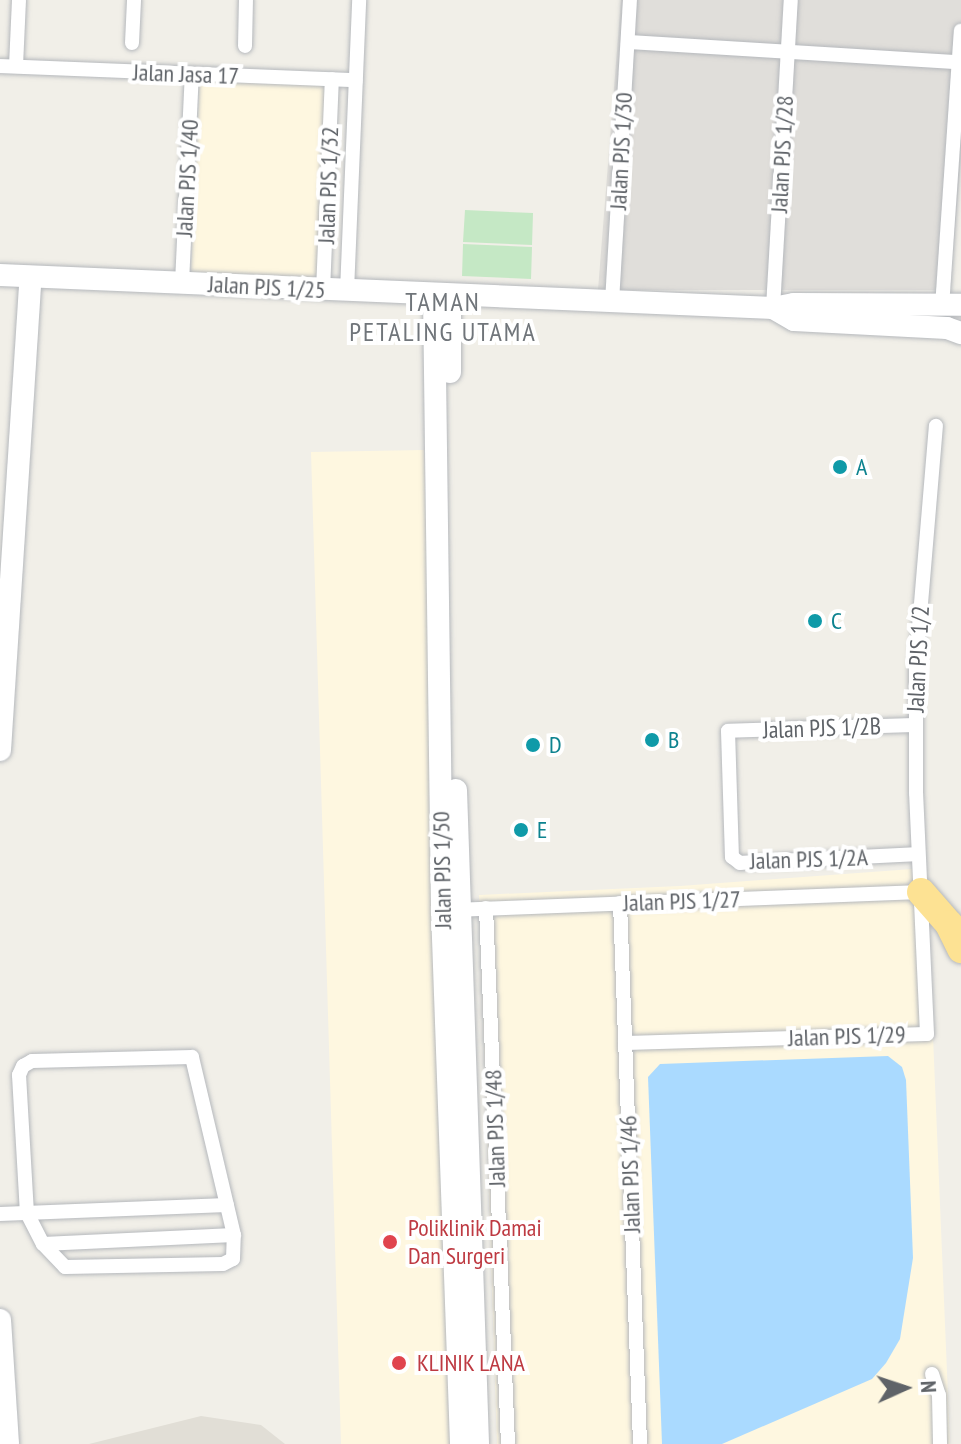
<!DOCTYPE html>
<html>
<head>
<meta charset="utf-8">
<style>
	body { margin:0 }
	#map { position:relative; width:961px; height:1444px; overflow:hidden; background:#f1efe8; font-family:"PT Sans Narrow",sans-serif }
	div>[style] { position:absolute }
	.commercial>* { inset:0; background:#fef7e0 }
	.industrial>* { inset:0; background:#e0deda }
	.education>* { inset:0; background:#e1ded6 }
	.green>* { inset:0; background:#c5e8c5 }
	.water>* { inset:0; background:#aadaff }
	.roads { filter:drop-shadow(0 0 2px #b5b8bc) drop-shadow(0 0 2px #b5b8bc) }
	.street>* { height:14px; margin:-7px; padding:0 7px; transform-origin:7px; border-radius:7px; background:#fff }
	.secondary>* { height:22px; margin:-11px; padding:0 11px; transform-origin:11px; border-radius:11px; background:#fff }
	.highway>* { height:28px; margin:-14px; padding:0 14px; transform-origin:14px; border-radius:14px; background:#fde293 }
	.dots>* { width:22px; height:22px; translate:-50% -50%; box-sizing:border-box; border:4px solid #fff; border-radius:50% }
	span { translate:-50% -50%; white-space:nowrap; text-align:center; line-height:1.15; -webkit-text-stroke:8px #fff; paint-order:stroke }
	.street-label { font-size:24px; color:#5f6368 }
	.culture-label { font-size:24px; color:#0d838f }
	.left { translate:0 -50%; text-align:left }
	.health-label { font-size:24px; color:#be3a42 }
	.neighbourhood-label { font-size:26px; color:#70757a; letter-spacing:2px }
	.north { position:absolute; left:865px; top:1348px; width:80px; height:80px; -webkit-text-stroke:6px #fff; paint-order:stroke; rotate:87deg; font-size:22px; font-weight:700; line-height:32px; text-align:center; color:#5f6368 }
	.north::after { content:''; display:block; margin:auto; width:28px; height:36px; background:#5f6368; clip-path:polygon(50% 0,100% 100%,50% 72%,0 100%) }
</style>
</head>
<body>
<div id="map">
	<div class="commercial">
		<i style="clip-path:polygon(200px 79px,326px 85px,319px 282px,191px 275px)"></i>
		<i style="clip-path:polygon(424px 450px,456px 1444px,341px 1444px,311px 452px)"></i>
		<i style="clip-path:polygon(926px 868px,950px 1444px,497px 1444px,479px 895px,680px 886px)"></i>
	</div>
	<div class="industrial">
		<i style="clip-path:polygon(621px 0,961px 0,961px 158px,950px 290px,598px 290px)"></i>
	</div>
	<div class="education">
		<i style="clip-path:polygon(201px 1416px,261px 1425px,285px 1444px,89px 1444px)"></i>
	</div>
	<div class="green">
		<i style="clip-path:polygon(465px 210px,533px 213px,532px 245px,463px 242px)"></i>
		<i style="clip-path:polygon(463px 244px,532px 247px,531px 279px,462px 276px)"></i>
	</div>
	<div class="water">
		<i style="clip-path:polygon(888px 1056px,902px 1067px,906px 1080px,913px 1258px,900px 1339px,886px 1363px,872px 1379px,722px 1444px,662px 1444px,648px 1077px,660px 1064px)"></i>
	</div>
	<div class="roads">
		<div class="street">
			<i style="left:628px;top:42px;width:332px;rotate:3.5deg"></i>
			<i style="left:132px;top:43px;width:43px;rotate:-87.3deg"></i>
			<i style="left:245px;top:46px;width:46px;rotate:-88.8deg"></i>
			<i style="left:0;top:66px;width:356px;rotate:2.3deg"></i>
			<i style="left:16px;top:66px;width:66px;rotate:-87.4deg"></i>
			<i style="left:182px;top:283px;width:209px;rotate:-87.3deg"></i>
			<i style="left:323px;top:291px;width:212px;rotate:-87.6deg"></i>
			<i style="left:347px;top:291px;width:291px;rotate:-87.6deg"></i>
			<i style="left:612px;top:302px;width:303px;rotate:-86.6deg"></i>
			<i style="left:942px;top:307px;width:277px;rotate:-86.1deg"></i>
			<i style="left:773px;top:308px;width:309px;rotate:-86.7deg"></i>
			<i style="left:915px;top:725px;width:187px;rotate:178.2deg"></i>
			<i style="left:728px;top:731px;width:126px;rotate:88.2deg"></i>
			<i style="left:732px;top:857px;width:10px;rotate:37deg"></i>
			<i style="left:740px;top:863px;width:178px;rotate:-2.9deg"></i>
			<i style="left:620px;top:903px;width:541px;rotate:87.88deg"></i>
			<i style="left:486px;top:908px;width:536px;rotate:87.65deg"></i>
			<i style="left:454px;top:910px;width:467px;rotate:-2.2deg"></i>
			<i style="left:625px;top:1043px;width:302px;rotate:-1.7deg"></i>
			<i style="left:927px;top:1034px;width:241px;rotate:-92.6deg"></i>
			<i style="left:916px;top:793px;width:130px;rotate:-90deg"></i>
			<i style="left:916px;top:663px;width:238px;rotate:-85.2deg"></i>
			<i style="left:0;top:1214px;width:227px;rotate:-2.3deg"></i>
			<i style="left:43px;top:1244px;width:191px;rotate:-2.7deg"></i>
			<i style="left:234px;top:1235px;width:183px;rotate:-103.3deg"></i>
			<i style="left:192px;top:1057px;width:160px;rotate:178.6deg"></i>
			<i style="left:32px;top:1061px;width:10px;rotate:151deg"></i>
			<i style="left:23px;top:1066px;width:10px;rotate:114deg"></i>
			<i style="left:19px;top:1075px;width:138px;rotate:86.7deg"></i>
			<i style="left:27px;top:1213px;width:35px;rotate:63deg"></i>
			<i style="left:43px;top:1244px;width:32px;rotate:46deg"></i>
			<i style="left:65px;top:1267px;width:158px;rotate:-1.1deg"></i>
			<i style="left:223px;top:1264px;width:11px;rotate:-27deg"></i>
			<i style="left:233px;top:1259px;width:24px;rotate:-88deg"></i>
			<i style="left:932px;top:1374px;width:22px;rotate:72deg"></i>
			<i style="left:939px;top:1395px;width:49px;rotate:88.8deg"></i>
		</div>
		<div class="secondary">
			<i style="left:0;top:275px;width:774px;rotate:2.44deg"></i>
			<i style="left:773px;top:308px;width:21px;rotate:-11deg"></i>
			<i style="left:794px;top:304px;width:167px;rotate:0.3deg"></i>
			<i style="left:434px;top:296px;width:614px;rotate:89.25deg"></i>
			<i style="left:442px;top:910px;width:534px;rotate:87.96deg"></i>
			<i style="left:773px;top:308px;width:24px;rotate:30deg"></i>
			<i style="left:794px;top:320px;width:153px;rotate:3deg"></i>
			<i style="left:947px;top:328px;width:15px;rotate:20deg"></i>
			<i style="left:450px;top:372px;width:75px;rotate:-90deg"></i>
			<i style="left:0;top:750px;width:474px;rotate:-86.3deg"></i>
			<i style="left:456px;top:790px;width:654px;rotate:88.07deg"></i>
			<i style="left:0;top:1320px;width:124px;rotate:86.3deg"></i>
		</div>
		<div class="highway">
			<i style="left:921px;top:892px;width:43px;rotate:48.8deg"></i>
			<i style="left:949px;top:924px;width:28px;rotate:64deg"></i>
		</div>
	</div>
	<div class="dots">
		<i style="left:840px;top:467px;background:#0f9aa8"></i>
		<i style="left:815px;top:621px;background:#0f9aa8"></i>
		<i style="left:652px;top:740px;background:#0f9aa8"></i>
		<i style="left:533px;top:745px;background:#0f9aa8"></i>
		<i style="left:521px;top:830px;background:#0f9aa8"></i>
		<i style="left:390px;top:1242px;background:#e0444e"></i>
		<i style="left:399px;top:1363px;background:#e0444e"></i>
	</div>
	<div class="street-label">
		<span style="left:186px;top:74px;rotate:2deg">Jalan Jasa 17</span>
		<span style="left:621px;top:151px;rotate:-87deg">Jalan PJS 1/30</span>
		<span style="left:782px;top:154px;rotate:-87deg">Jalan PJS 1/28</span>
		<span style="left:187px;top:178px;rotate:-87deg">Jalan PJS 1/40</span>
		<span style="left:328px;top:185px;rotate:-88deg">Jalan PJS 1/32</span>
		<span style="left:267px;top:287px;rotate:3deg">Jalan PJS 1/25</span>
		<span style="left:918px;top:659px;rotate:-87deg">Jalan PJS 1/2</span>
		<span style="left:822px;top:728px;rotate:-2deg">Jalan PJS 1/2B</span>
		<span style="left:809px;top:859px;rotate:-2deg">Jalan PJS 1/2A</span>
		<span style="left:442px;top:870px;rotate:-91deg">Jalan PJS 1/50</span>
		<span style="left:682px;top:901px;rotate:-2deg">Jalan PJS 1/27</span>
		<span style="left:847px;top:1036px;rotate:-2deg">Jalan PJS 1/29</span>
		<span style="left:495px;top:1128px;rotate:-92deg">Jalan PJS 1/48</span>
		<span style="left:630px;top:1174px;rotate:-92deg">Jalan PJS 1/46</span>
	</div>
	<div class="culture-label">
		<span class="left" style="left:856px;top:467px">A</span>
		<span class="left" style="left:831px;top:621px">C</span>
		<span class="left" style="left:668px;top:740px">B</span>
		<span class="left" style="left:549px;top:745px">D</span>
		<span class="left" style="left:537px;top:830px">E</span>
	</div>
	<div class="health-label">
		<span class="left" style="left:408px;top:1242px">Poliklinik Damai<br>Dan Surgeri</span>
		<span class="left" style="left:417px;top:1363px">KLINIK LANA</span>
	</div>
	<div class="neighbourhood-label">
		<span style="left:443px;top:317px">TAMAN<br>PETALING UTAMA</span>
	</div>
	<div class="north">N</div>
</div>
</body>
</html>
